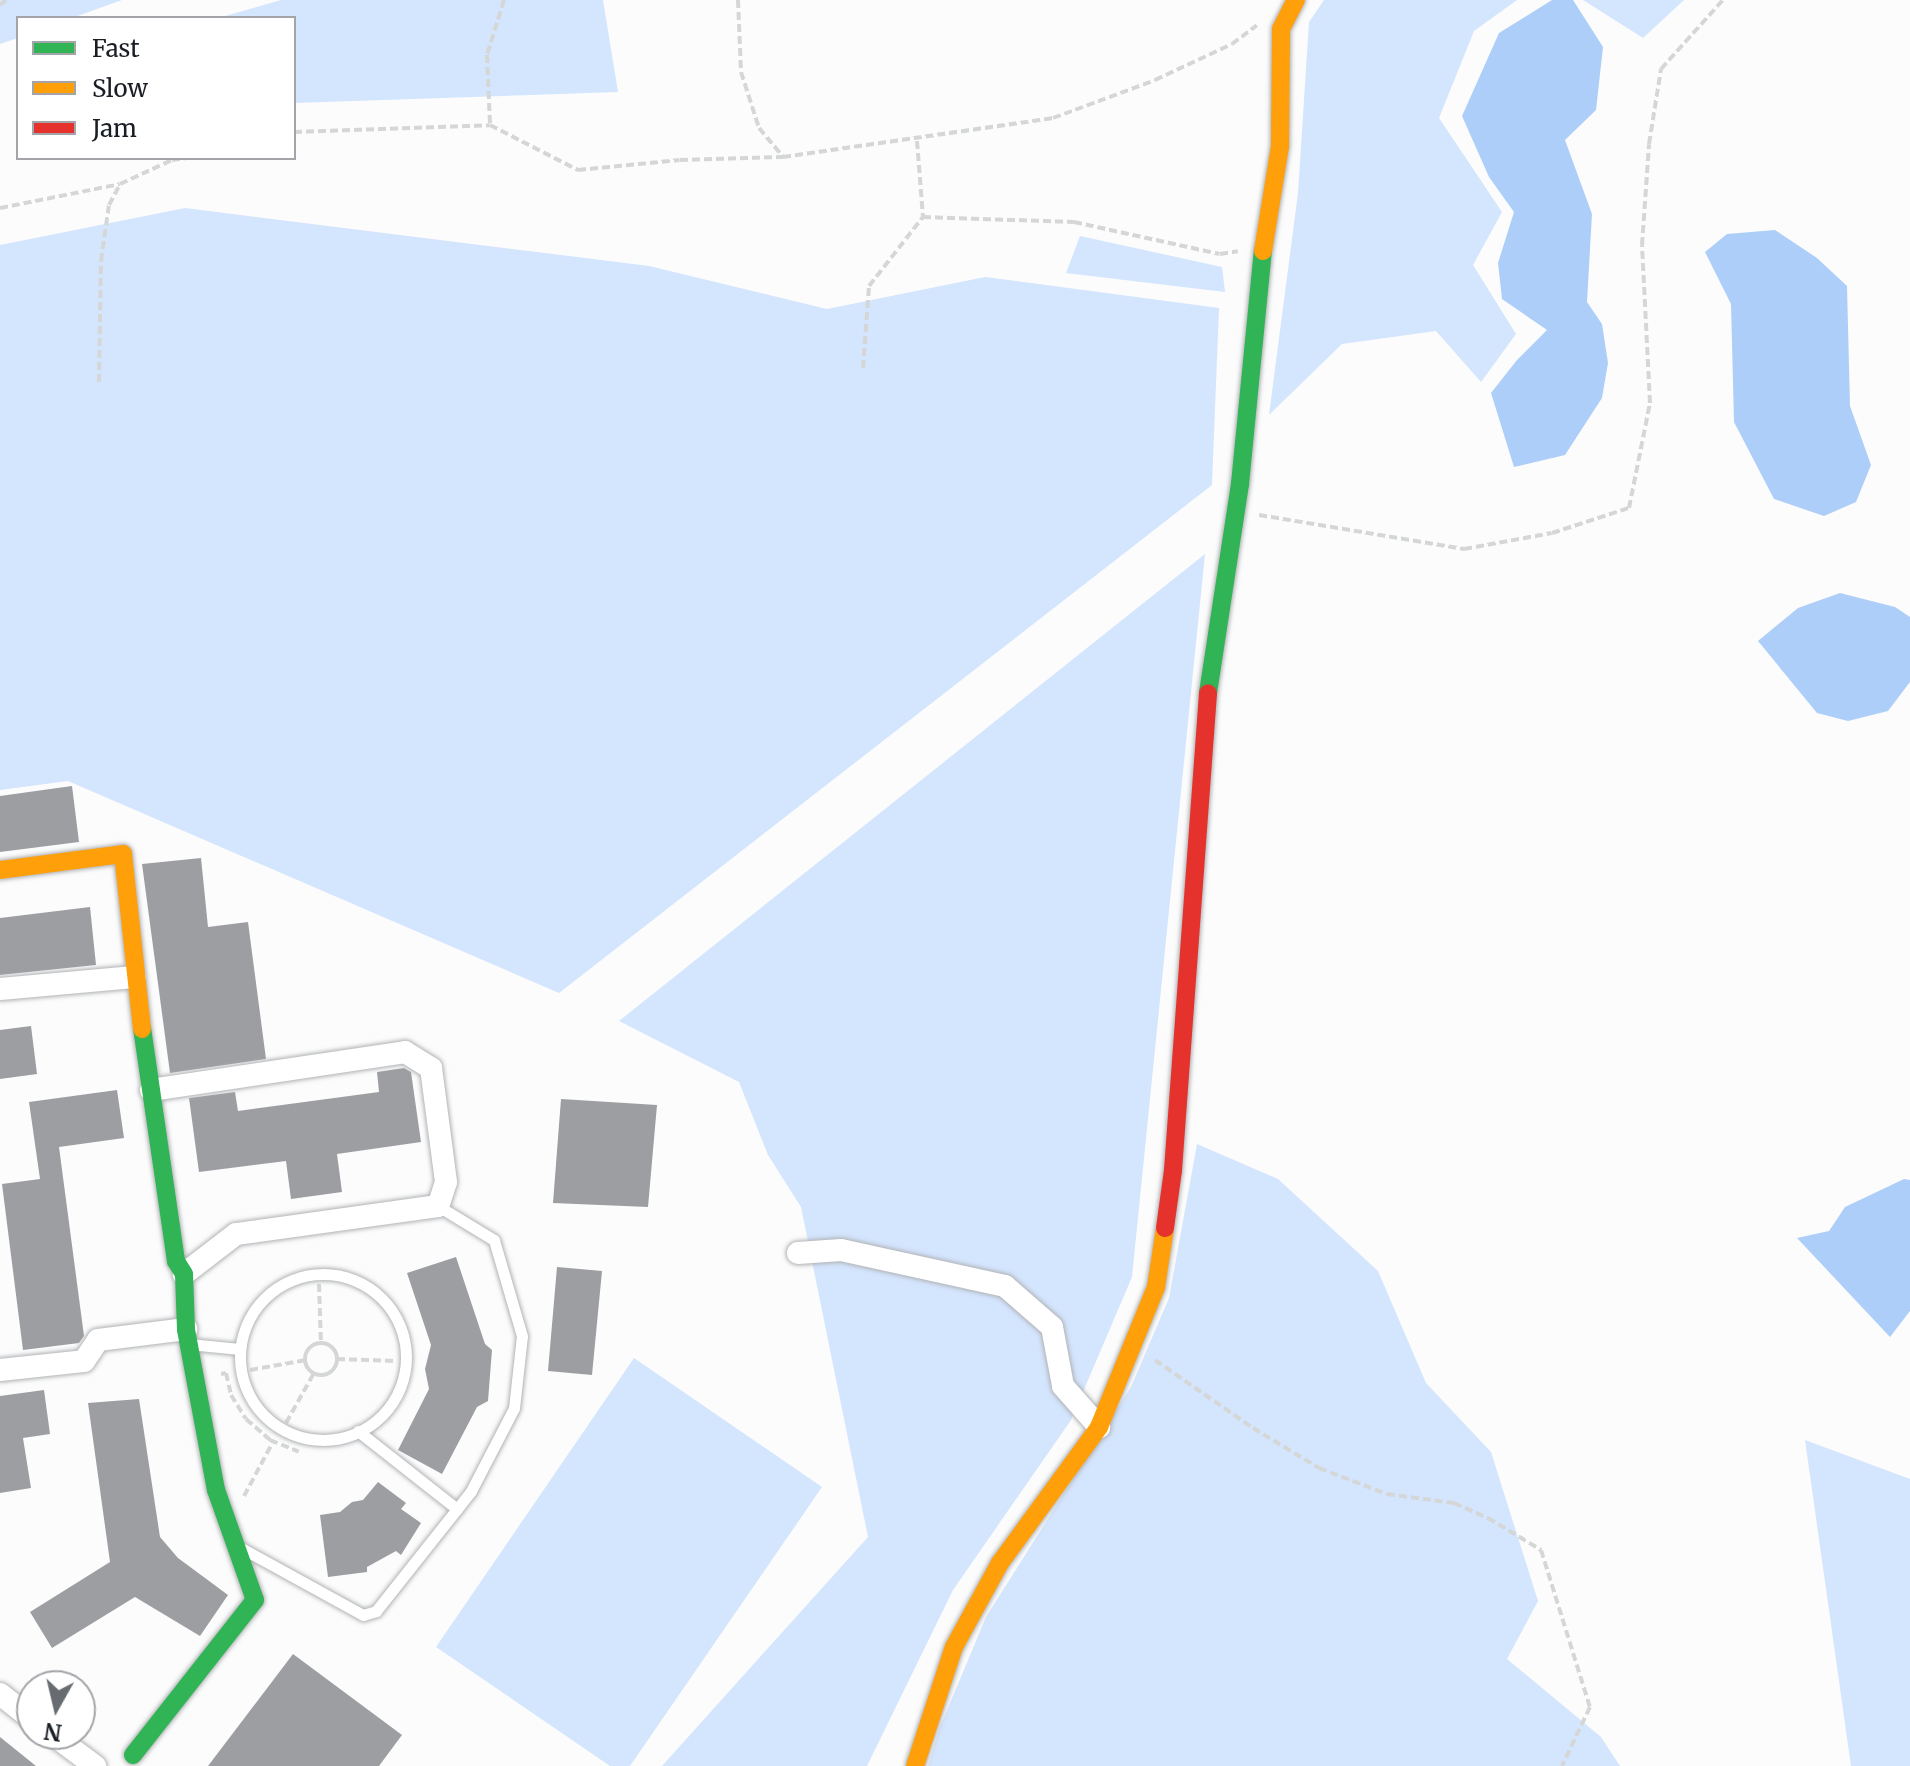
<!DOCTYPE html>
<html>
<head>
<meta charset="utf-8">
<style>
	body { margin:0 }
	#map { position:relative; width:1910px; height:1766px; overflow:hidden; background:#fcfcfc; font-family:Merriweather,serif }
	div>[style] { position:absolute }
	.green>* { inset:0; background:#d4e5fe }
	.water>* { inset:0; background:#adcef9 }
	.building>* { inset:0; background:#9c9ea1 }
	.path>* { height:4px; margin-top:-2px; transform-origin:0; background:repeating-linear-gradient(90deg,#d5d6d6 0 8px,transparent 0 12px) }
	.path>.ring { margin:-2px; padding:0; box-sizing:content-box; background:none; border:4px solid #d5d6d6; border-radius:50% }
	.roads { filter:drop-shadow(0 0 2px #b1b3b6) drop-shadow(0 0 2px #b1b3b6) }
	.lane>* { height:11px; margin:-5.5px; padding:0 5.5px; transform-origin:5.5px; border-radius:5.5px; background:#fff }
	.lane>.ring { margin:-5.5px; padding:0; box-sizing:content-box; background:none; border:11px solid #fff; border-radius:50% }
	.street>* { height:22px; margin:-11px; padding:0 11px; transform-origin:11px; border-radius:11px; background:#fff }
	.fast>* { height:18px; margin:-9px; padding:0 9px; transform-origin:9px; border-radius:9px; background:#30b455 }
	.slow>* { height:18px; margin:-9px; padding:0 9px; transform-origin:9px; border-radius:9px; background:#ff9f0a }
	.jam>* { height:18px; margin:-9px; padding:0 9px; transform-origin:9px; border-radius:9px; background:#e5322d }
	span { translate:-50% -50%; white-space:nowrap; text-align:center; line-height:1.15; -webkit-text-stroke:8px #fff; paint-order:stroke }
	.legend { position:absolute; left:16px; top:16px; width:280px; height:144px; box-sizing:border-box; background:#fff; border:2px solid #a3a5a8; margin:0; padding:10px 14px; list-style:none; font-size:24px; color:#191e25 }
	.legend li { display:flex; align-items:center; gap:16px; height:40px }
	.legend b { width:40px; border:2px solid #a3a5a8 }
	.north { position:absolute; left:16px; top:1670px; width:80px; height:80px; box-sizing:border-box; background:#fff; border:2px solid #a3a5a8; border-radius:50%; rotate:188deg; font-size:22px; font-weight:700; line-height:32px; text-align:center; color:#191e25 }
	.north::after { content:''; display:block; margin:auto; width:28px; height:36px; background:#686c70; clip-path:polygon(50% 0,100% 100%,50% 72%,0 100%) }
</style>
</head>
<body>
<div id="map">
	<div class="green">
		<i style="clip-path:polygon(0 0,122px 0,72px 18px,18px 18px,18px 38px,0 44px)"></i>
		<i style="clip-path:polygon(281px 0,603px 0,618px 92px,294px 103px,294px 18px,218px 18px)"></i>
		<i style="clip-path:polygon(1324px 0,1517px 0,1474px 31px,1439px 118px,1502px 212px,1473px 265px,1516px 334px,1481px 382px,1436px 331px,1342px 344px,1269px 415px,1298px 193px,1309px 22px)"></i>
		<i style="clip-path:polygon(1583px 0,1684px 0,1643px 38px)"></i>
		<i style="clip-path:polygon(185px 208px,649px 266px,827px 309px,985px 277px,1219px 308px,1212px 485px,559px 993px,68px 781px,0 790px,0 245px)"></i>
		<i style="clip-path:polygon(1080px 236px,1222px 267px,1225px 292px,1066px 273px)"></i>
		<i style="clip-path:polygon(1205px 554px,1132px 1277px,1071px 1420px,953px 1590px,867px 1766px,662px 1766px,868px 1537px,801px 1207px,768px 1155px,739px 1082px,619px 1021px)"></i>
		<i style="clip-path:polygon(1197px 1144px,1278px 1179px,1378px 1271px,1426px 1383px,1491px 1452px,1538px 1601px,1507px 1659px,1601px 1737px,1620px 1766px,928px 1766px,940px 1727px,986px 1617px,1131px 1387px,1169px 1298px)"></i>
		<i style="clip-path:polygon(634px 1358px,822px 1487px,630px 1766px,610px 1766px,436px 1647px)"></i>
		<i style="clip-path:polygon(1805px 1440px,1910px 1479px,1910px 1766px,1851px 1766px)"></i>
	</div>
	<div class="water">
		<i style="clip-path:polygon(1552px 0,1573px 0,1603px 47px,1596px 110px,1565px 140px,1592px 214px,1587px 302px,1602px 324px,1608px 363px,1602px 398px,1565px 455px,1514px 467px,1491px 393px,1517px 360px,1547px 330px,1502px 299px,1498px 263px,1514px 212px,1489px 177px,1462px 116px,1499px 33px)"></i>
		<i style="clip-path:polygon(1775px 230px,1817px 258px,1847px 286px,1850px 406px,1871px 465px,1856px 502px,1824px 516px,1774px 499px,1734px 422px,1731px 304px,1705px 252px,1727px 234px)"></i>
		<i style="clip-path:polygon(1840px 593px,1895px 607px,1910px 617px,1910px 682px,1888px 711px,1848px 721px,1817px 713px,1758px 641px,1798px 608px)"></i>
		<i style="clip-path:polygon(1904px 1179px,1910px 1180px,1910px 1311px,1890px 1337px,1797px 1238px,1829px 1231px,1845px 1207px)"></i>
	</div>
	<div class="building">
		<i style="clip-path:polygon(72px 786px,79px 842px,0 852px,0 796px)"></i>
		<i style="clip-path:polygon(201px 858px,208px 927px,248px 922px,266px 1059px,170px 1073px,142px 864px)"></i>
		<i style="clip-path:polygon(90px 907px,96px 965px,0 975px,0 918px)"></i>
		<i style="clip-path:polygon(31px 1026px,37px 1074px,0 1079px,0 1030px)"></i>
		<i style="clip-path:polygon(404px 1068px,411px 1072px,421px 1142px,337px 1154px,342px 1192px,291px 1199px,286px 1161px,199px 1172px,189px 1098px,235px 1092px,238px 1111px,379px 1092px,377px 1072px)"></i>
		<i style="clip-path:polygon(117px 1090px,124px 1138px,59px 1147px,84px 1336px,79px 1343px,23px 1350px,2px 1184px,40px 1179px,29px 1102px)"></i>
		<i style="clip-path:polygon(561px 1099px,657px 1105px,648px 1207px,553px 1203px)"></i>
		<i style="clip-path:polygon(456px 1257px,485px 1344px,492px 1350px,488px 1401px,477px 1407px,442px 1474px,398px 1450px,429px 1389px,425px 1369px,431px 1345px,407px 1273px)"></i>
		<i style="clip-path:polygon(557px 1267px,602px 1271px,592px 1375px,548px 1371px)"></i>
		<i style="clip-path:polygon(44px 1390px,50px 1434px,23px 1438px,31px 1488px,0 1493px,0 1396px)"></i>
		<i style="clip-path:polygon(139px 1399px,160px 1537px,178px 1558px,228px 1595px,200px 1636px,135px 1597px,52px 1648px,30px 1612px,110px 1562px,88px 1403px)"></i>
		<i style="clip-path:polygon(378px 1482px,406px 1503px,401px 1509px,421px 1523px,401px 1555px,396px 1551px,367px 1567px,367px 1572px,328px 1577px,320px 1515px,340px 1512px,352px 1502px,363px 1500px)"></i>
		<i style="clip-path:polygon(293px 1654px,402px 1735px,379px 1766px,208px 1766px)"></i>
		<i style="clip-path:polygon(0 1737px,36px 1766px,0 1766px)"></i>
	</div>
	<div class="path">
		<i style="left:504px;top:0;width:58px;rotate:107.2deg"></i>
		<i style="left:487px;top:55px;width:70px;rotate:87.5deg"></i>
		<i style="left:490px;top:125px;width:99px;rotate:27.1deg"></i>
		<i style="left:578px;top:170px;width:102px;rotate:-5.6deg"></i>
		<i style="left:680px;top:160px;width:103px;rotate:-1.7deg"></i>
		<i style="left:783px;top:157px;width:273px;rotate:-8.2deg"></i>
		<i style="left:1053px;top:118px;width:109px;rotate:-20.4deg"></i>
		<i style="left:1155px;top:80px;width:85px;rotate:-25.1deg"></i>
		<i style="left:1232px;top:44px;width:31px;rotate:-37deg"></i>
		<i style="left:738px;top:0;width:72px;rotate:87.6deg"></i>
		<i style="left:741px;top:72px;width:59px;rotate:72.2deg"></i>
		<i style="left:759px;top:128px;width:38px;rotate:50deg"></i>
		<i style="left:0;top:5px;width:8px;rotate:-40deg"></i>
		<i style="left:294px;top:132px;width:196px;rotate:-2deg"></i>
		<i style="left:917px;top:141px;width:76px;rotate:85.5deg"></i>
		<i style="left:923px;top:217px;width:151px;rotate:1.9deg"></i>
		<i style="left:1074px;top:222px;width:149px;rotate:12.4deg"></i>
		<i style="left:1220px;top:254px;width:18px;rotate:-9deg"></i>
		<i style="left:0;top:208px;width:122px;rotate:-11.3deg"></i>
		<i style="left:120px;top:184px;width:57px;rotate:-24.8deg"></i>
		<i style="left:172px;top:160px;width:15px;rotate:-8deg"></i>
		<i style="left:863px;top:368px;width:82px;rotate:-85.8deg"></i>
		<i style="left:869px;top:286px;width:88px;rotate:-52deg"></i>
		<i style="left:99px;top:382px;width:121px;rotate:-89.1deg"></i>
		<i style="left:101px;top:261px;width:57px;rotate:-81.9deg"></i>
		<i style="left:109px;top:205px;width:24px;rotate:-62deg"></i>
		<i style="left:1259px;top:515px;width:208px;rotate:9.4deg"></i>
		<i style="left:1464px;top:549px;width:89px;rotate:-10.3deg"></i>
		<i style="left:1552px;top:533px;width:81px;rotate:-18deg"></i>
		<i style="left:1629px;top:508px;width:107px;rotate:-78.7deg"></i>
		<i style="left:1650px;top:403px;width:158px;rotate:-92.9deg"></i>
		<i style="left:1642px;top:245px;width:101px;rotate:-86deg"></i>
		<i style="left:1649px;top:144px;width:76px;rotate:-80.9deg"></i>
		<i style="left:1661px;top:69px;width:93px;rotate:-48.1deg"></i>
		<i style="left:319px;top:1284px;width:59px;rotate:88.1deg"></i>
		<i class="ring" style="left:305px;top:1343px;width:28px;height:28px"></i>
		<i style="left:337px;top:1359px;width:60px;rotate:1.9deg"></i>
		<i style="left:1155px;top:1360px;width:119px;rotate:34.8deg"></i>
		<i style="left:1253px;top:1428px;width:77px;rotate:31.2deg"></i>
		<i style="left:1319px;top:1468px;width:73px;rotate:20.9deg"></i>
		<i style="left:1387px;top:1494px;width:68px;rotate:7.7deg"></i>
		<i style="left:1454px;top:1503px;width:37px;rotate:24deg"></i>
		<i style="left:1488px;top:1518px;width:62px;rotate:31.1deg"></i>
		<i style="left:1541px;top:1550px;width:164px;rotate:72.7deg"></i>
		<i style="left:1590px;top:1707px;width:65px;rotate:115.4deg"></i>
		<i style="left:250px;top:1370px;width:57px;rotate:-10.1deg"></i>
		<i style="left:221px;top:1374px;width:5px;rotate:-11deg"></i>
		<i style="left:226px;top:1373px;width:23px;rotate:77deg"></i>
		<i style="left:231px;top:1395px;width:28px;rotate:58deg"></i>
		<i style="left:246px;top:1419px;width:32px;rotate:41deg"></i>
		<i style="left:270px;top:1440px;width:31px;rotate:22deg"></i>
		<i style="left:286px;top:1423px;width:57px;rotate:-60.8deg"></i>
		<i style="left:244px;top:1496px;width:61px;rotate:-61.8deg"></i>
	</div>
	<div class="roads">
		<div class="lane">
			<i class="ring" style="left:240px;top:1274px;width:155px;height:155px"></i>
			<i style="left:189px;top:1344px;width:51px;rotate:5.6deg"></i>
			<i style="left:358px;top:1431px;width:126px;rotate:38.2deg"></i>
			<i style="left:243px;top:1549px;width:137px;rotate:28.8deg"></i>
			<i style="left:363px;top:1615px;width:14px;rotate:-17deg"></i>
			<i style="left:376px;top:1611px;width:153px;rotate:-51.6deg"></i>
			<i style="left:471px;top:1491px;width:93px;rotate:-62.6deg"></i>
			<i style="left:514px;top:1408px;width:72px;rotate:-83.7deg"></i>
			<i style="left:522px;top:1336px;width:100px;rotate:-106.3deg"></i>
			<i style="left:494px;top:1240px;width:66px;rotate:-148.7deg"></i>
		</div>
		<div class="street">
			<i style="left:0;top:989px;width:135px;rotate:-5.1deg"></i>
			<i style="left:151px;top:1090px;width:257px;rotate:-8.5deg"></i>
			<i style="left:405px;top:1052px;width:31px;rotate:32deg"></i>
			<i style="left:431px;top:1068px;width:115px;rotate:82.5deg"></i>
			<i style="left:446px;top:1182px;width:25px;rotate:108deg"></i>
			<i style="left:438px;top:1206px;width:204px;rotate:172.1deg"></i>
			<i style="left:236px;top:1234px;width:66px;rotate:142.4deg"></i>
			<i style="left:798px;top:1253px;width:43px;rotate:-4deg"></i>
			<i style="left:841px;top:1250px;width:168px;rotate:12.4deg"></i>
			<i style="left:1005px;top:1286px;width:62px;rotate:41.1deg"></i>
			<i style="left:1052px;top:1327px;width:60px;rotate:79.4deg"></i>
			<i style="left:1063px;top:1386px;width:55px;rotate:48.7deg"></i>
			<i style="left:0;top:1370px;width:84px;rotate:-6.1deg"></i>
			<i style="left:84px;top:1361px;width:25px;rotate:-56deg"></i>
			<i style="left:98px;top:1340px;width:89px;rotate:-7.1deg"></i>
			<i style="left:0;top:1694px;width:41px;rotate:38deg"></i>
			<i style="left:52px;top:1734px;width:54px;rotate:36.7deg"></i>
		</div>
		<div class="fast">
			<i style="left:1208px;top:693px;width:211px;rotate:-81.3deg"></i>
			<i style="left:1240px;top:484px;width:234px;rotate:-84.4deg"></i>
			<i style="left:133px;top:1755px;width:197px;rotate:-51.8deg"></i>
			<i style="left:255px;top:1600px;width:117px;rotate:-109.5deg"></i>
			<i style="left:216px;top:1490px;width:164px;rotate:-100.6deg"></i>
			<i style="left:186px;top:1329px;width:55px;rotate:-92.1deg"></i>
			<i style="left:184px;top:1274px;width:15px;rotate:-122deg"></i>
			<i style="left:176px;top:1261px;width:234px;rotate:-98.3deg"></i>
		</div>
		<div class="slow">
			<i style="left:1263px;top:251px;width:106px;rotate:-80.8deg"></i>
			<i style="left:1280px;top:146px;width:117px;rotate:-89.5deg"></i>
			<i style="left:1281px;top:29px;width:33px;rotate:-63deg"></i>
			<i style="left:0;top:870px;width:124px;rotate:-7.4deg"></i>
			<i style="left:123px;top:854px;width:176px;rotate:83.8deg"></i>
			<i style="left:915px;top:1766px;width:125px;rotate:-71.9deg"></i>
			<i style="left:954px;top:1647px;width:96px;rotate:-61.3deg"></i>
			<i style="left:1000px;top:1563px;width:168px;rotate:-53.9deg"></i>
			<i style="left:1099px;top:1427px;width:151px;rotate:-67.8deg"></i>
			<i style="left:1156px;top:1287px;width:60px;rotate:-81.3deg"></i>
		</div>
		<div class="jam">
			<i style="left:1165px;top:1228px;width:59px;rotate:-82.1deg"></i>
			<i style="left:1173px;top:1170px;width:478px;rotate:-85.8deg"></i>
		</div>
	</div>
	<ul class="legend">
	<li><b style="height:10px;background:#30b455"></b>Fast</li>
	<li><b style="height:10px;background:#ff9f0a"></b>Slow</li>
	<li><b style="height:10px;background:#e5322d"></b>Jam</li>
	</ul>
	<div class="north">N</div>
</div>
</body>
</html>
